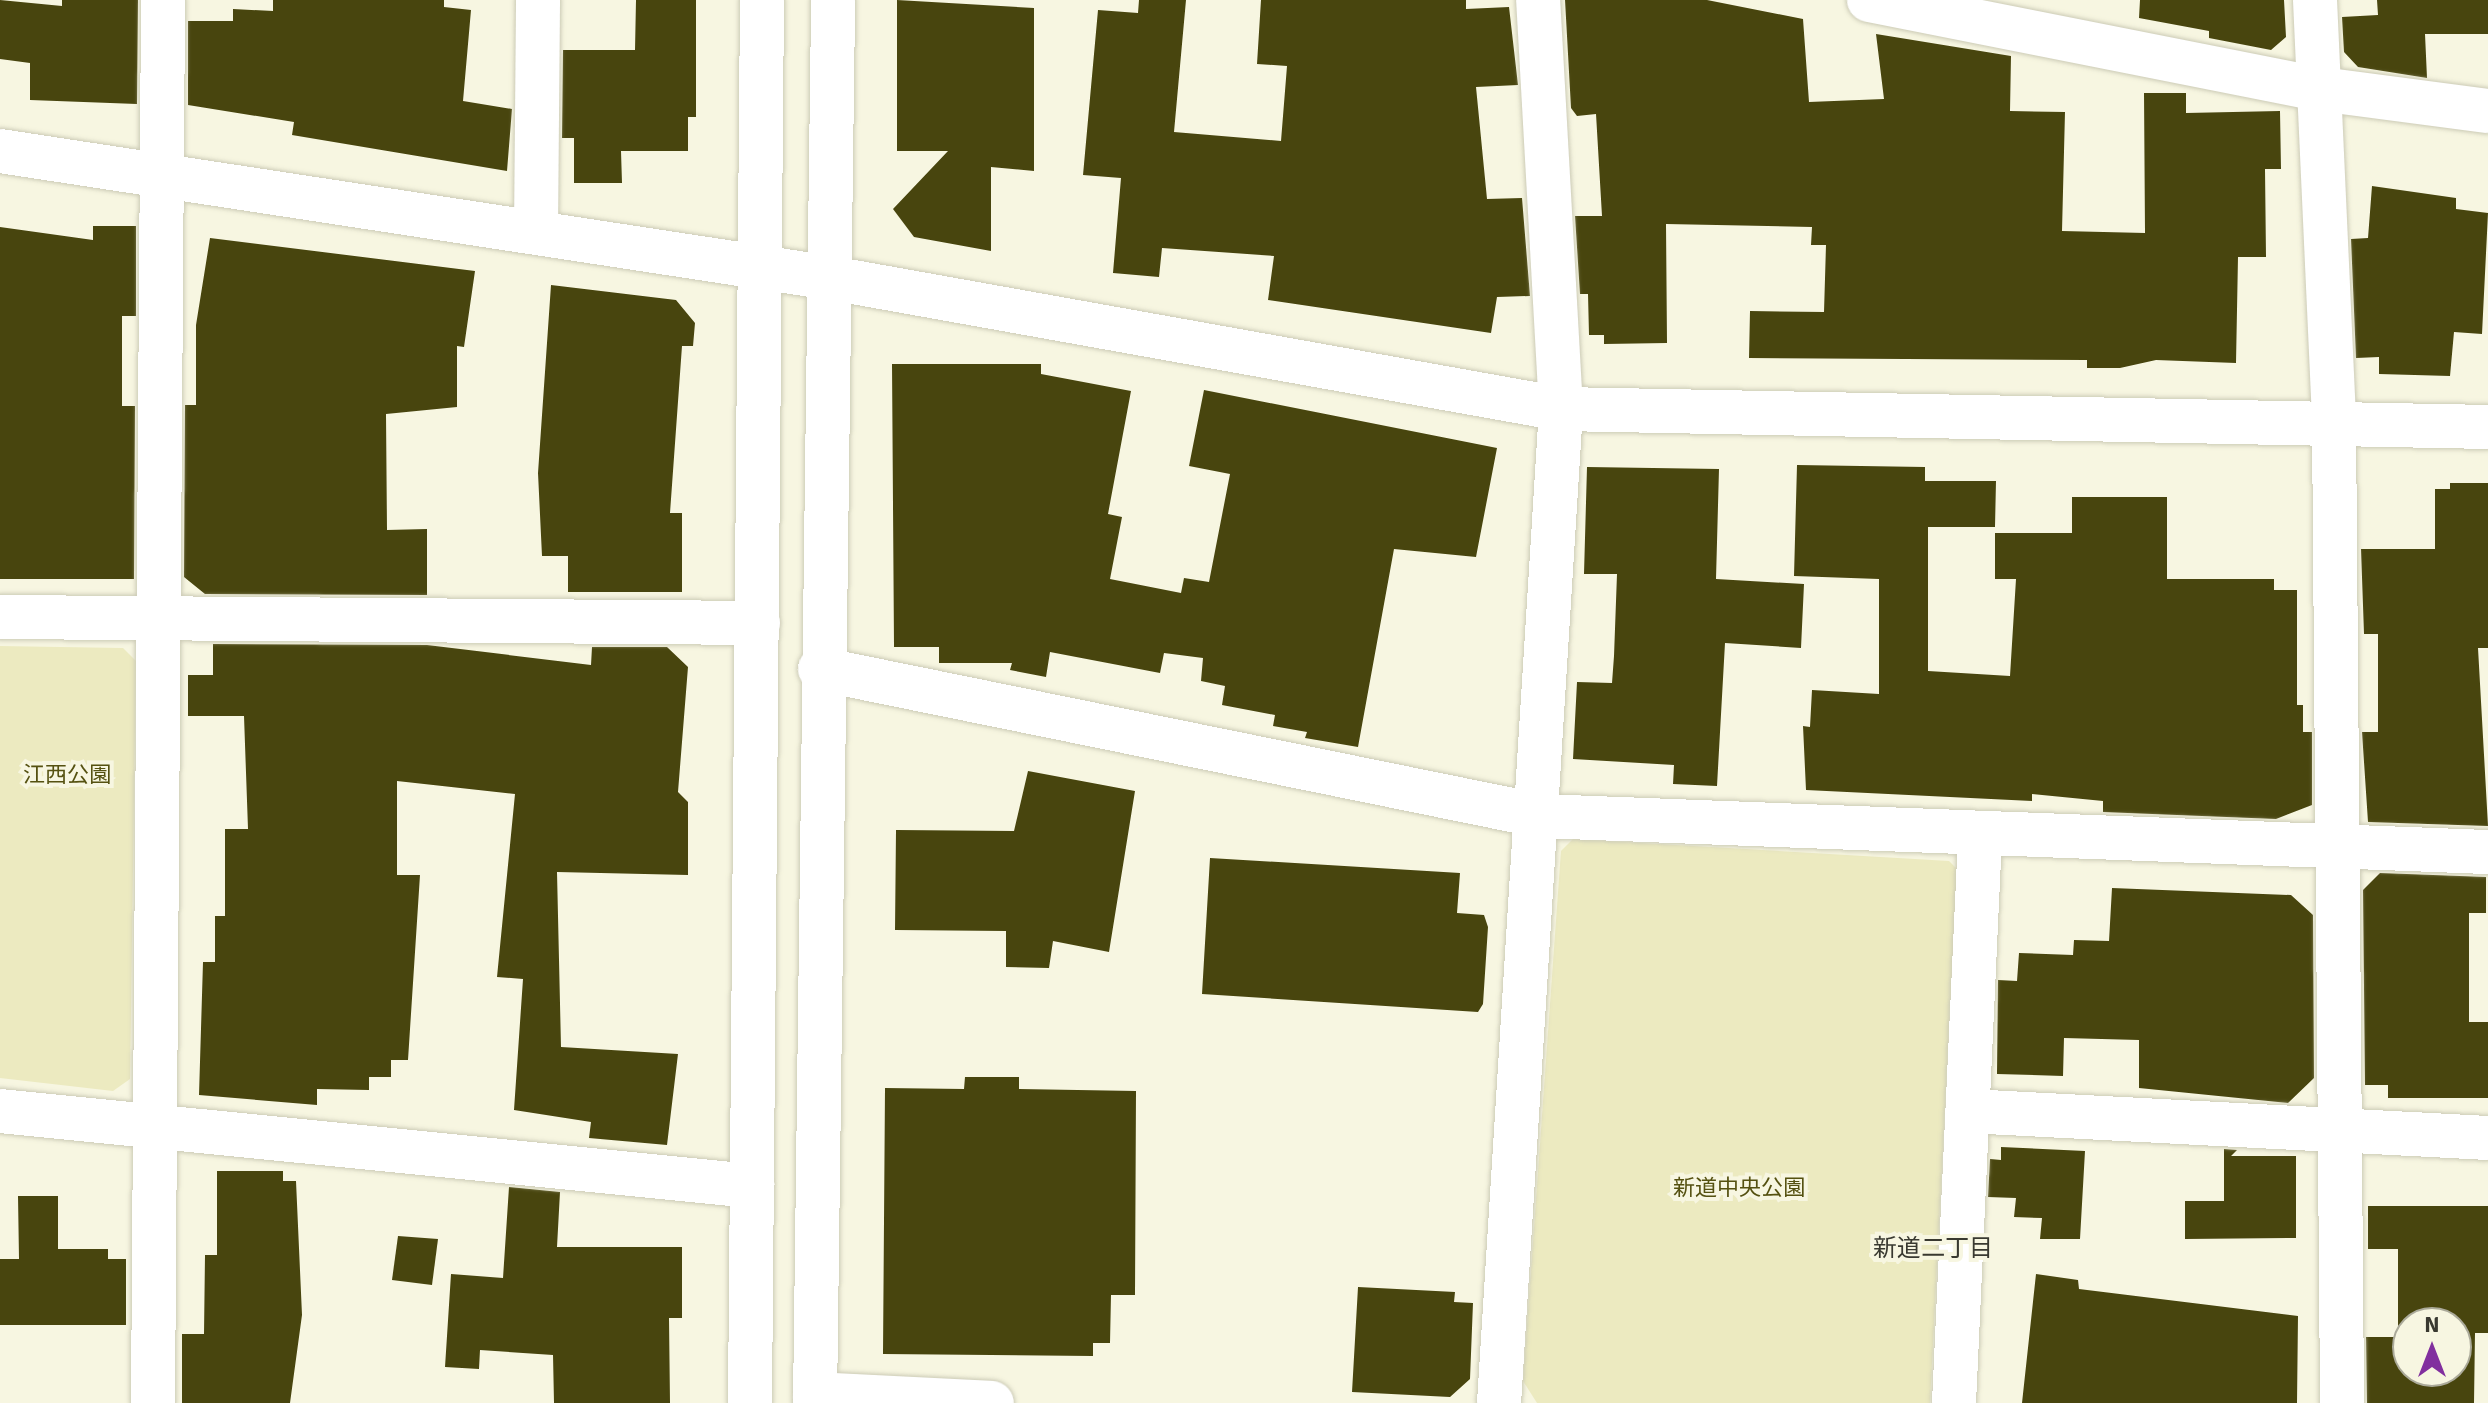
<!DOCTYPE html>
<html>
<head>
<meta charset="utf-8">
<style>
	body { margin:0 }
	#map { position:relative; width:2488px; height:1403px; overflow:hidden; background:#f7f6e1; font-family:Signika,"Noto Sans JP",sans-serif }
	div>[style] { position:absolute }
	.green>* { inset:0; background:#eceac0 }
	.building>* { inset:0; background:#48450e }
	.roads { filter:drop-shadow(0 0 2px #cccbb6) drop-shadow(0 0 2px #cccbb6) }
	.minor>* { height:44px; margin:-22px; padding:0 22px; transform-origin:22px; border-radius:22px; background:#fff }
	span { translate:-50% -50%; white-space:nowrap; text-align:center; line-height:1.15; -webkit-text-stroke:8px #f7f6e1; paint-order:stroke }
	.park-label { font-size:22px; color:#555111 }
	.neighbourhood-label { font-size:24px; color:#393930 }
	.north { position:absolute; left:2392px; top:1307px; width:80px; height:80px; box-sizing:border-box; background:#f7f6e1; border:2px solid #abaa9a; border-radius:50%; rotate:0deg; font-size:22px; font-weight:700; line-height:32px; text-align:center; color:#393930 }
	.north::after { content:''; display:block; margin:auto; width:28px; height:36px; background:#812f9e; clip-path:polygon(50% 0,100% 100%,50% 72%,0 100%) }
</style>
</head>
<body>
<div id="map">
	<div class="green">
		<i style="clip-path:polygon(0 646px,123px 648px,136px 661px,130px 1079px,113px 1091px,0 1078px)"></i>
		<i style="clip-path:polygon(1573px 839px,1949px 861px,1957px 869px,1930px 1403px,1537px 1403px,1523px 1381px,1561px 851px)"></i>
	</div>
	<div class="building">
		<i style="clip-path:polygon(0 0,62px 6px,62px 0,138px 0,137px 104px,30px 100px,30px 63px,0 59px)"></i>
		<i style="clip-path:polygon(273px 0,444px 0,444px 7px,471px 10px,463px 101px,512px 109px,507px 171px,292px 135px,294px 122px,188px 105px,188px 21px,233px 21px,233px 9px,273px 11px)"></i>
		<i style="clip-path:polygon(636px 0,696px 0,696px 117px,688px 117px,688px 151px,621px 151px,622px 183px,574px 183px,574px 138px,562px 138px,563px 50px,635px 50px)"></i>
		<i style="clip-path:polygon(897px 0,1034px 8px,1034px 171px,991px 167px,991px 251px,914px 237px,893px 209px,948px 151px,897px 151px)"></i>
		<i style="clip-path:polygon(1139px 0,1186px 0,1174px 132px,1281px 141px,1287px 66px,1257px 64px,1261px 0,1466px 0,1466px 9px,1509px 7px,1518px 85px,1476px 87px,1487px 199px,1522px 198px,1530px 296px,1497px 297px,1491px 333px,1268px 300px,1274px 256px,1162px 248px,1159px 277px,1113px 273px,1121px 178px,1083px 175px,1098px 10px,1138px 13px)"></i>
		<i style="clip-path:polygon(1565px 0,1707px 0,1803px 19px,1809px 102px,1884px 99px,1876px 34px,2011px 56px,2010px 111px,2065px 112px,2062px 231px,2145px 233px,2144px 93px,2186px 93px,2186px 113px,2280px 111px,2281px 169px,2265px 169px,2266px 257px,2238px 257px,2236px 363px,2156px 360px,2120px 368px,2087px 368px,2087px 360px,1749px 358px,1750px 311px,1824px 312px,1826px 245px,1811px 245px,1812px 227px,1666px 224px,1667px 343px,1604px 344px,1604px 335px,1589px 335px,1588px 294px,1580px 294px,1575px 216px,1602px 216px,1596px 114px,1577px 116px,1571px 108px)"></i>
		<i style="clip-path:polygon(2140px 0,2284px 0,2286px 37px,2271px 50px,2209px 38px,2209px 31px,2139px 18px)"></i>
		<i style="clip-path:polygon(2377px 0,2488px 0,2488px 34px,2425px 34px,2427px 78px,2358px 67px,2344px 52px,2342px 17px,2378px 15px)"></i>
		<i style="clip-path:polygon(2372px 186px,2456px 198px,2456px 209px,2488px 213px,2482px 334px,2454px 332px,2450px 376px,2379px 374px,2379px 357px,2356px 358px,2351px 239px,2368px 238px)"></i>
		<i style="clip-path:polygon(93px 226px,136px 226px,136px 316px,122px 316px,122px 406px,135px 406px,134px 579px,0 579px,0 227px,93px 240px)"></i>
		<i style="clip-path:polygon(210px 238px,475px 271px,464px 347px,457px 346px,457px 407px,386px 414px,387px 530px,427px 529px,427px 595px,205px 594px,184px 577px,185px 405px,196px 405px,196px 325px)"></i>
		<i style="clip-path:polygon(551px 285px,676px 300px,695px 323px,693px 346px,682px 346px,670px 513px,682px 513px,682px 592px,568px 592px,568px 556px,542px 556px,538px 473px)"></i>
		<i style="clip-path:polygon(892px 364px,1041px 364px,1041px 374px,1131px 391px,1108px 514px,1122px 517px,1110px 579px,1181px 593px,1184px 578px,1209px 582px,1230px 474px,1189px 466px,1204px 390px,1497px 448px,1476px 557px,1394px 549px,1358px 747px,1305px 738px,1307px 732px,1273px 726px,1275px 715px,1222px 705px,1225px 686px,1201px 681px,1203px 658px,1164px 653px,1160px 673px,1050px 652px,1046px 677px,1010px 670px,1012px 663px,939px 663px,939px 647px,894px 647px)"></i>
		<i style="clip-path:polygon(1797px 465px,1925px 467px,1925px 481px,1996px 481px,1995px 527px,1928px 527px,1928px 671px,2010px 676px,2016px 579px,1995px 579px,1995px 533px,2072px 533px,2072px 497px,2167px 497px,2167px 579px,2274px 579px,2274px 590px,2297px 590px,2297px 705px,2303px 705px,2303px 732px,2312px 732px,2312px 805px,2276px 819px,2103px 812px,2103px 801px,2032px 794px,2032px 801px,1806px 790px,1803px 726px,1810px 727px,1812px 690px,1879px 694px,1879px 579px,1794px 576px)"></i>
		<i style="clip-path:polygon(1587px 467px,1719px 469px,1716px 579px,1804px 584px,1801px 648px,1725px 643px,1717px 786px,1673px 784px,1674px 765px,1573px 759px,1577px 682px,1612px 683px,1614px 656px,1617px 574px,1584px 574px)"></i>
		<i style="clip-path:polygon(2450px 483px,2488px 483px,2488px 648px,2478px 648px,2488px 826px,2368px 822px,2362px 732px,2378px 732px,2378px 634px,2364px 634px,2361px 549px,2435px 549px,2435px 489px,2450px 489px)"></i>
		<i style="clip-path:polygon(213px 644px,427px 645px,591px 665px,592px 647px,667px 647px,688px 667px,678px 792px,688px 802px,688px 875px,557px 872px,561px 1047px,678px 1054px,667px 1145px,589px 1138px,591px 1122px,514px 1110px,523px 979px,497px 977px,515px 794px,397px 781px,397px 875px,420px 875px,408px 1060px,391px 1060px,391px 1077px,369px 1077px,369px 1090px,317px 1089px,317px 1105px,199px 1095px,203px 962px,215px 962px,215px 916px,225px 916px,225px 829px,248px 829px,244px 716px,188px 716px,188px 675px,213px 675px)"></i>
		<i style="clip-path:polygon(1028px 771px,1135px 791px,1109px 952px,1053px 941px,1049px 968px,1006px 967px,1006px 931px,895px 930px,896px 830px,1014px 831px)"></i>
		<i style="clip-path:polygon(1210px 858px,1460px 873px,1457px 913px,1484px 915px,1488px 927px,1483px 1004px,1478px 1012px,1202px 994px)"></i>
		<i style="clip-path:polygon(2380px 873px,2486px 877px,2486px 913px,2469px 913px,2469px 1022px,2488px 1022px,2488px 1098px,2388px 1098px,2388px 1085px,2365px 1085px,2363px 890px)"></i>
		<i style="clip-path:polygon(2112px 888px,2291px 895px,2313px 915px,2314px 1078px,2288px 1103px,2139px 1088px,2139px 1040px,2064px 1038px,2063px 1076px,1997px 1074px,1998px 980px,2017px 981px,2019px 953px,2073px 955px,2074px 940px,2109px 941px)"></i>
		<i style="clip-path:polygon(965px 1077px,1019px 1077px,1019px 1089px,1136px 1091px,1135px 1295px,1111px 1295px,1110px 1343px,1093px 1343px,1093px 1356px,883px 1354px,885px 1088px,964px 1089px)"></i>
		<i style="clip-path:polygon(2001px 1147px,2085px 1151px,2080px 1239px,2040px 1239px,2042px 1218px,2014px 1217px,2016px 1198px,1988px 1197px,1990px 1159px,2001px 1160px)"></i>
		<i style="clip-path:polygon(2224px 1149px,2237px 1150px,2231px 1156px,2296px 1156px,2296px 1238px,2185px 1239px,2185px 1201px,2224px 1201px)"></i>
		<i style="clip-path:polygon(217px 1171px,283px 1171px,283px 1181px,296px 1181px,302px 1315px,290px 1403px,182px 1403px,182px 1334px,204px 1334px,205px 1255px,217px 1255px)"></i>
		<i style="clip-path:polygon(509px 1187px,560px 1192px,557px 1247px,682px 1247px,682px 1318px,669px 1318px,670px 1403px,554px 1403px,553px 1355px,480px 1350px,479px 1369px,445px 1367px,451px 1274px,503px 1278px)"></i>
		<i style="clip-path:polygon(18px 1196px,58px 1196px,58px 1249px,108px 1249px,108px 1259px,126px 1259px,126px 1325px,0 1325px,0 1259px,19px 1259px)"></i>
		<i style="clip-path:polygon(evenodd,2368px 1206px,2488px 1206px,2488px 1333px,2475px 1333px,2474px 1403px,2367px 1403px,2366px 1337px,2398px 1337px,2398px 1249px,2368px 1249px,2368px 1206px,2408px 1323px,2456px 1323px,2456px 1371px,2408px 1371px,2408px 1323px)"></i>
		<i style="clip-path:polygon(398px 1236px,438px 1239px,432px 1285px,392px 1280px)"></i>
		<i style="clip-path:polygon(2036px 1274px,2078px 1280px,2079px 1289px,2298px 1316px,2297px 1403px,2022px 1403px)"></i>
		<i style="clip-path:polygon(1358px 1287px,1455px 1292px,1454px 1302px,1473px 1303px,1470px 1379px,1450px 1397px,1352px 1392px)"></i>
	</div>
	<div class="roads">
		<div class="minor">
			<i style="left:1869px;top:0;width:460px;rotate:11.2deg"></i>
			<i style="left:2320px;top:89px;width:169px;rotate:7.5deg"></i>
			<i style="left:2315px;top:0;width:422px;rotate:87.4deg"></i>
			<i style="left:2334px;top:422px;width:981px;rotate:89.53deg"></i>
			<i style="left:0;top:151px;width:841px;rotate:8.69deg"></i>
			<i style="left:831px;top:278px;width:742px;rotate:10.17deg"></i>
			<i style="left:1561px;top:409px;width:927px;rotate:1.11deg"></i>
			<i style="left:536px;top:232px;width:232px;rotate:-89.5deg"></i>
			<i style="left:0;top:617px;width:758px;rotate:0.45deg"></i>
			<i style="left:820px;top:669px;width:736px;rotate:11.52deg"></i>
			<i style="left:1541px;top:816px;width:948px;rotate:2.18deg"></i>
			<i style="left:0;top:1111px;width:756px;rotate:5.7deg"></i>
			<i style="left:1968px;top:1111px;width:521px;rotate:2.97deg"></i>
			<i style="left:815px;top:1394px;width:177px;rotate:2.9deg"></i>
			<i style="left:153px;top:1403px;width:1403px;rotate:-89.59deg"></i>
			<i style="left:750px;top:1403px;width:1403px;rotate:-89.51deg"></i>
			<i style="left:815px;top:1403px;width:1403px;rotate:-89.26deg"></i>
			<i style="left:1499px;top:1403px;width:996px;rotate:-86.43deg"></i>
			<i style="left:1561px;top:409px;width:410px;rotate:-93.2deg"></i>
			<i style="left:1954px;top:1403px;width:568px;rotate:-87.37deg"></i>
		</div>
	</div>
	<div class="park-label">
		<span style="left:67px;top:775px">江西公園</span>
		<span style="left:1739px;top:1188px">新道中央公園</span>
	</div>
	<div class="neighbourhood-label">
		<span style="left:1933px;top:1249px">新道二丁目</span>
	</div>
	<div class="north">N</div>
</div>
</body>
</html>
